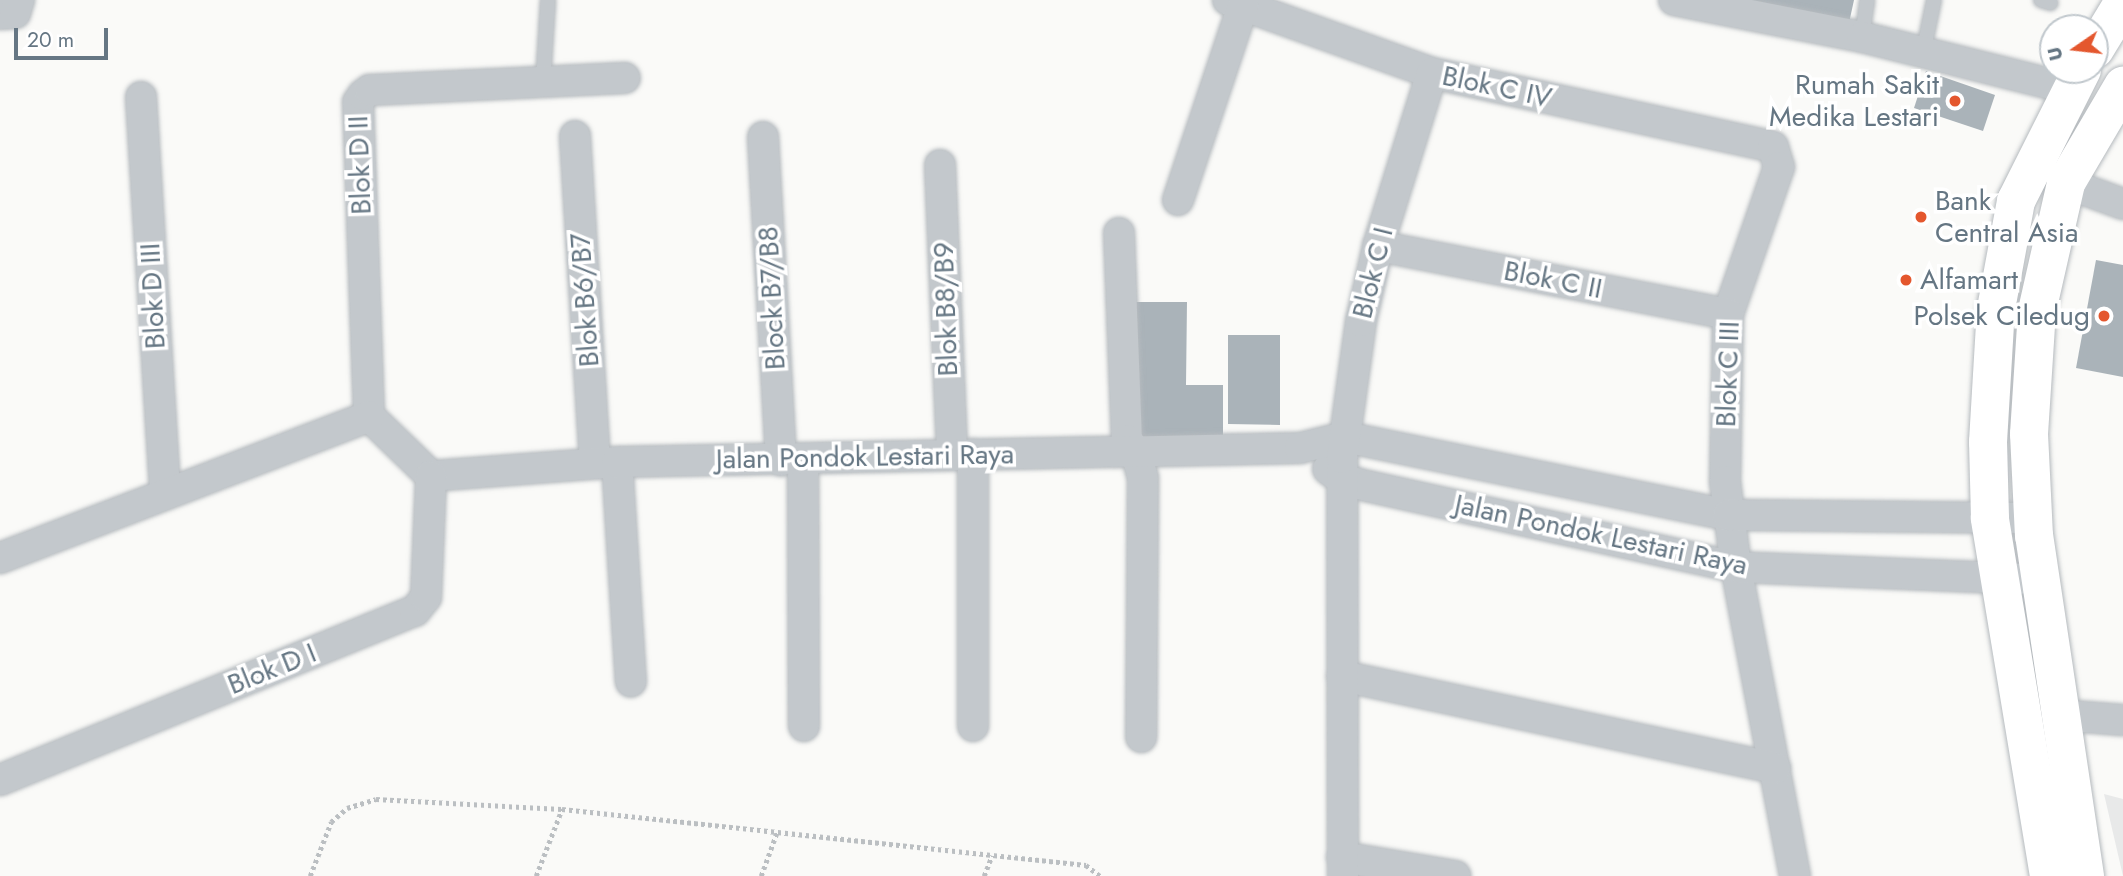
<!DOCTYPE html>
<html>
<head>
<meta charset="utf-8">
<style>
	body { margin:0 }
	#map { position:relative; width:2123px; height:876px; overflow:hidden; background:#fafaf8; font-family:Jost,sans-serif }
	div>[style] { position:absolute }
	.built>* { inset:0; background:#e8e9e9 }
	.building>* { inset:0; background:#aab3b9 }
	.path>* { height:4.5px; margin-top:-2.25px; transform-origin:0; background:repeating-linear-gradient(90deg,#bbbfc2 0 3.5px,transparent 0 7px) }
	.roads { filter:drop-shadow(0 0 2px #b5babe) drop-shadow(0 0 2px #b5babe) }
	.lane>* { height:14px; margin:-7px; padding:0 7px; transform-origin:7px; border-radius:7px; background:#c3c8cc }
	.street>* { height:30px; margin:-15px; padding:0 15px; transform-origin:15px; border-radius:15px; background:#c3c8cc }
	.primary>* { height:38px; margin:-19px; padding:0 19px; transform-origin:19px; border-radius:19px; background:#fff }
	.dots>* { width:19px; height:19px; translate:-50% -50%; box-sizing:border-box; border:4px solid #fff; border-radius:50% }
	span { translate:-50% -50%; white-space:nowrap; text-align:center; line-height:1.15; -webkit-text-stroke:7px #fff; paint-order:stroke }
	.poi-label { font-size:28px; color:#657683 }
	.right { translate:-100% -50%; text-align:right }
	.left { translate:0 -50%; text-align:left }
	.street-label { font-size:28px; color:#657683 }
	.north { position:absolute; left:2039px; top:14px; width:70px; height:70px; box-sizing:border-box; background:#fff; border:2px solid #c1c8cd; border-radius:50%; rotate:256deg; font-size:19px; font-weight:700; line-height:28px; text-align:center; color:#657683 }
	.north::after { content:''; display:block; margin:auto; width:24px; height:32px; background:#e4572e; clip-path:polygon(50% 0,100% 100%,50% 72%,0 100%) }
	.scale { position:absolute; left:14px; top:28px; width:94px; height:32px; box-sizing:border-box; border:4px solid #657683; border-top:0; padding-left:9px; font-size:21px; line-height:24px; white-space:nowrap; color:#657683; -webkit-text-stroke:5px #fff; paint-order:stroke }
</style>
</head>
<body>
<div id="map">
	<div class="built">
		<i style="clip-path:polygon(2104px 794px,2123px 799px,2123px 876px)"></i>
	</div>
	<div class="building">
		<i style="clip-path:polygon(1746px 0,1854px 0,1849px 23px)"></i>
		<i style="clip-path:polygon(1926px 71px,1995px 95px,1983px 131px,1914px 108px)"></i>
		<i style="clip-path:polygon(2096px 260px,2123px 265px,2123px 377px,2076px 368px)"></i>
		<i style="clip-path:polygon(1133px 302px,1187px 302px,1186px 385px,1223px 385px,1223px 439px,1132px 439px)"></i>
		<i style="clip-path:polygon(1228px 335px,1280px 335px,1280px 425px,1228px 424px)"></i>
	</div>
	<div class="path">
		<i style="left:310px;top:876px;width:58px;rotate:-68.7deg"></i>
		<i style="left:331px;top:822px;width:21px;rotate:-41deg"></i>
		<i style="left:347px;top:808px;width:30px;rotate:-17deg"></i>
		<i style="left:376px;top:799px;width:186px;rotate:3.1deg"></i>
		<i style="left:562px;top:809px;width:527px;rotate:6.1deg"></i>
		<i style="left:1086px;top:865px;width:18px;rotate:38deg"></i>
		<i style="left:536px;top:876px;width:72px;rotate:-68.8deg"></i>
		<i style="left:761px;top:876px;width:47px;rotate:-70deg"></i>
		<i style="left:984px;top:876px;width:22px;rotate:-69deg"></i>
	</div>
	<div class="roads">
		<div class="lane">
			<i style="left:2041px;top:0;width:10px;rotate:17deg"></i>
			<i style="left:1862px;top:37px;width:37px;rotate:-82deg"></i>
			<i style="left:1923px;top:53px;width:54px;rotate:-78.3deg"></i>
			<i style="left:543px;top:82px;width:82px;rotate:-86.5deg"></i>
		</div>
		<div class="street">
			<i style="left:1228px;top:0;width:217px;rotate:19.7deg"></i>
			<i style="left:1432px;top:73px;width:349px;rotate:12.2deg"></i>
			<i style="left:1773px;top:147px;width:21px;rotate:73deg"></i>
			<i style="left:1779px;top:167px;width:156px;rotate:109.1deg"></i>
			<i style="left:1728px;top:314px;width:167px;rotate:91deg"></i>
			<i style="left:1725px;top:481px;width:87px;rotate:82.7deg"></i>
			<i style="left:1736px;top:567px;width:315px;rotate:79.2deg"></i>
			<i style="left:1674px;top:0;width:192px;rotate:11.1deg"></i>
			<i style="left:1862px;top:37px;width:214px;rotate:14deg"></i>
			<i style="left:0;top:14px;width:15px;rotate:-4deg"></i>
			<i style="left:15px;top:13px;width:14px;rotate:-73deg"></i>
			<i style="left:141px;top:97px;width:398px;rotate:86.5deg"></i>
			<i style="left:575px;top:136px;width:328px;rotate:86.5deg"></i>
			<i style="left:763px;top:137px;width:324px;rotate:86.8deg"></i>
			<i style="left:940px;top:165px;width:289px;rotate:87.6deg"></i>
			<i style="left:2066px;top:183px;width:61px;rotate:20.2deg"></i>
			<i style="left:1178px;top:200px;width:205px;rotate:-71.5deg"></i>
			<i style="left:1119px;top:233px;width:207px;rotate:87.8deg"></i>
			<i style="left:1127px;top:440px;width:15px;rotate:53deg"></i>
			<i style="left:1136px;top:452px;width:27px;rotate:75deg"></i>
			<i style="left:1143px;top:478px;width:259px;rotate:90.4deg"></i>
			<i style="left:1378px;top:246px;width:357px;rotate:11deg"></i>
			<i style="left:369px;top:416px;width:314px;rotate:-92deg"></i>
			<i style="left:358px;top:102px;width:9px;rotate:-54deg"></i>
			<i style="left:363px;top:95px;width:9px;rotate:-36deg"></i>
			<i style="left:370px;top:90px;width:255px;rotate:-2.7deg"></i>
			<i style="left:369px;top:416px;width:86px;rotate:44.1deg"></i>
			<i style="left:973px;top:454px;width:272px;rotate:90deg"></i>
			<i style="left:803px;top:460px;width:266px;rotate:89.8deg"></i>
			<i style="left:617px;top:462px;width:220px;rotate:86.4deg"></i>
			<i style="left:1328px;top:469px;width:17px;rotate:36deg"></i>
			<i style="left:1342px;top:479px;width:26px;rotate:16deg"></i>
			<i style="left:1367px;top:486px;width:378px;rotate:12.4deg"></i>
			<i style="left:1736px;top:567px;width:285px;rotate:2.4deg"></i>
			<i style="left:431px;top:476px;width:187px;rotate:-4.3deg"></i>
			<i style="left:617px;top:462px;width:683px;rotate:-1.17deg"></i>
			<i style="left:1300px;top:448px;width:46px;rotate:-13.7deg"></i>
			<i style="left:1345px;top:437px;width:391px;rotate:11.5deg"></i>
			<i style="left:1728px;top:515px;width:305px;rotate:0.6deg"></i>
			<i style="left:0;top:558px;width:395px;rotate:-21deg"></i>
			<i style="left:1342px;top:676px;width:443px;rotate:12deg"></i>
			<i style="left:2059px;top:715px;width:64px;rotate:4.5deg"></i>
			<i style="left:0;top:780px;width:448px;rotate:-22.2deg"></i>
			<i style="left:415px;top:611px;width:18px;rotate:-52deg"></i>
			<i style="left:426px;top:597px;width:121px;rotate:-87.6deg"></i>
			<i style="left:1342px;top:857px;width:115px;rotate:9.5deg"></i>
			<i style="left:1343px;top:876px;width:418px;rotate:-90.1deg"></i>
			<i style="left:1342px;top:458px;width:138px;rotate:-82.1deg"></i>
			<i style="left:1361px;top:321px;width:77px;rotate:-77.2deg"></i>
			<i style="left:1378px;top:246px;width:181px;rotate:-72.7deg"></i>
		</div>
		<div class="primary">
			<i style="left:2095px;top:49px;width:54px;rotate:-58.7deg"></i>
			<i style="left:2049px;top:876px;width:363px;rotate:-99.4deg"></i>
			<i style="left:1990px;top:518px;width:76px;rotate:-91.5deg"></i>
			<i style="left:1988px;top:442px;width:133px;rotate:-86.6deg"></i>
			<i style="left:1996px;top:309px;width:110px;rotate:-79.5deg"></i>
			<i style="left:2016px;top:201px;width:147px;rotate:-63.3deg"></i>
			<i style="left:2085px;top:876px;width:344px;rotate:-98.5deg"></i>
			<i style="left:2034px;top:536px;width:102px;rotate:-92.8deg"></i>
			<i style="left:2029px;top:434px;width:123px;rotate:-86.3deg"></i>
			<i style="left:2037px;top:311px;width:131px;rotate:-77.2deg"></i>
			<i style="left:2066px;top:183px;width:113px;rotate:-59.6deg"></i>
		</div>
	</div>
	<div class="dots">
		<i style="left:1955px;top:101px;background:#e4572e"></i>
		<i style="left:1921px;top:217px;background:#e4572e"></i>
		<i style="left:1906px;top:280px;background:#e4572e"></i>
		<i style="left:2104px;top:316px;background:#e4572e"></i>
	</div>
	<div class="poi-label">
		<span class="right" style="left:1939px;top:101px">Rumah Sakit<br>Medika Lestari</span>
		<span class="left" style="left:1935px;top:217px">Bank<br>Central Asia</span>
		<span class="left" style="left:1920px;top:280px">Alfamart</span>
		<span class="right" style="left:2090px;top:316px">Polsek Ciledug</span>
	</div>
	<div class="street-label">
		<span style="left:1497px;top:87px;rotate:12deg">Blok C IV</span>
		<span style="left:360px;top:165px;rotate:-92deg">Blok D II</span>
		<span style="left:1373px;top:273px;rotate:-76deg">Blok C I</span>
		<span style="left:1553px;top:280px;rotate:11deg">Blok C II</span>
		<span style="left:153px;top:296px;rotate:-93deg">Blok D III</span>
		<span style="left:772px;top:298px;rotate:-93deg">Block B7/B8</span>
		<span style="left:585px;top:300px;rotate:-94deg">Blok B6/B7</span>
		<span style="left:946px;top:309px;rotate:-92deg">Blok B8/B9</span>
		<span style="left:1728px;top:374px;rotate:-88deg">Blok C III</span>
		<span style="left:865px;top:457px;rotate:-1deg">Jalan Pondok Lestari Raya</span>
		<span style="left:1601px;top:535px;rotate:12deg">Jalan Pondok Lestari Raya</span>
		<span style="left:272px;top:669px;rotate:-22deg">Blok D I</span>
	</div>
	<div class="north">U</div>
	<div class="scale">20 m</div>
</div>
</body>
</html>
